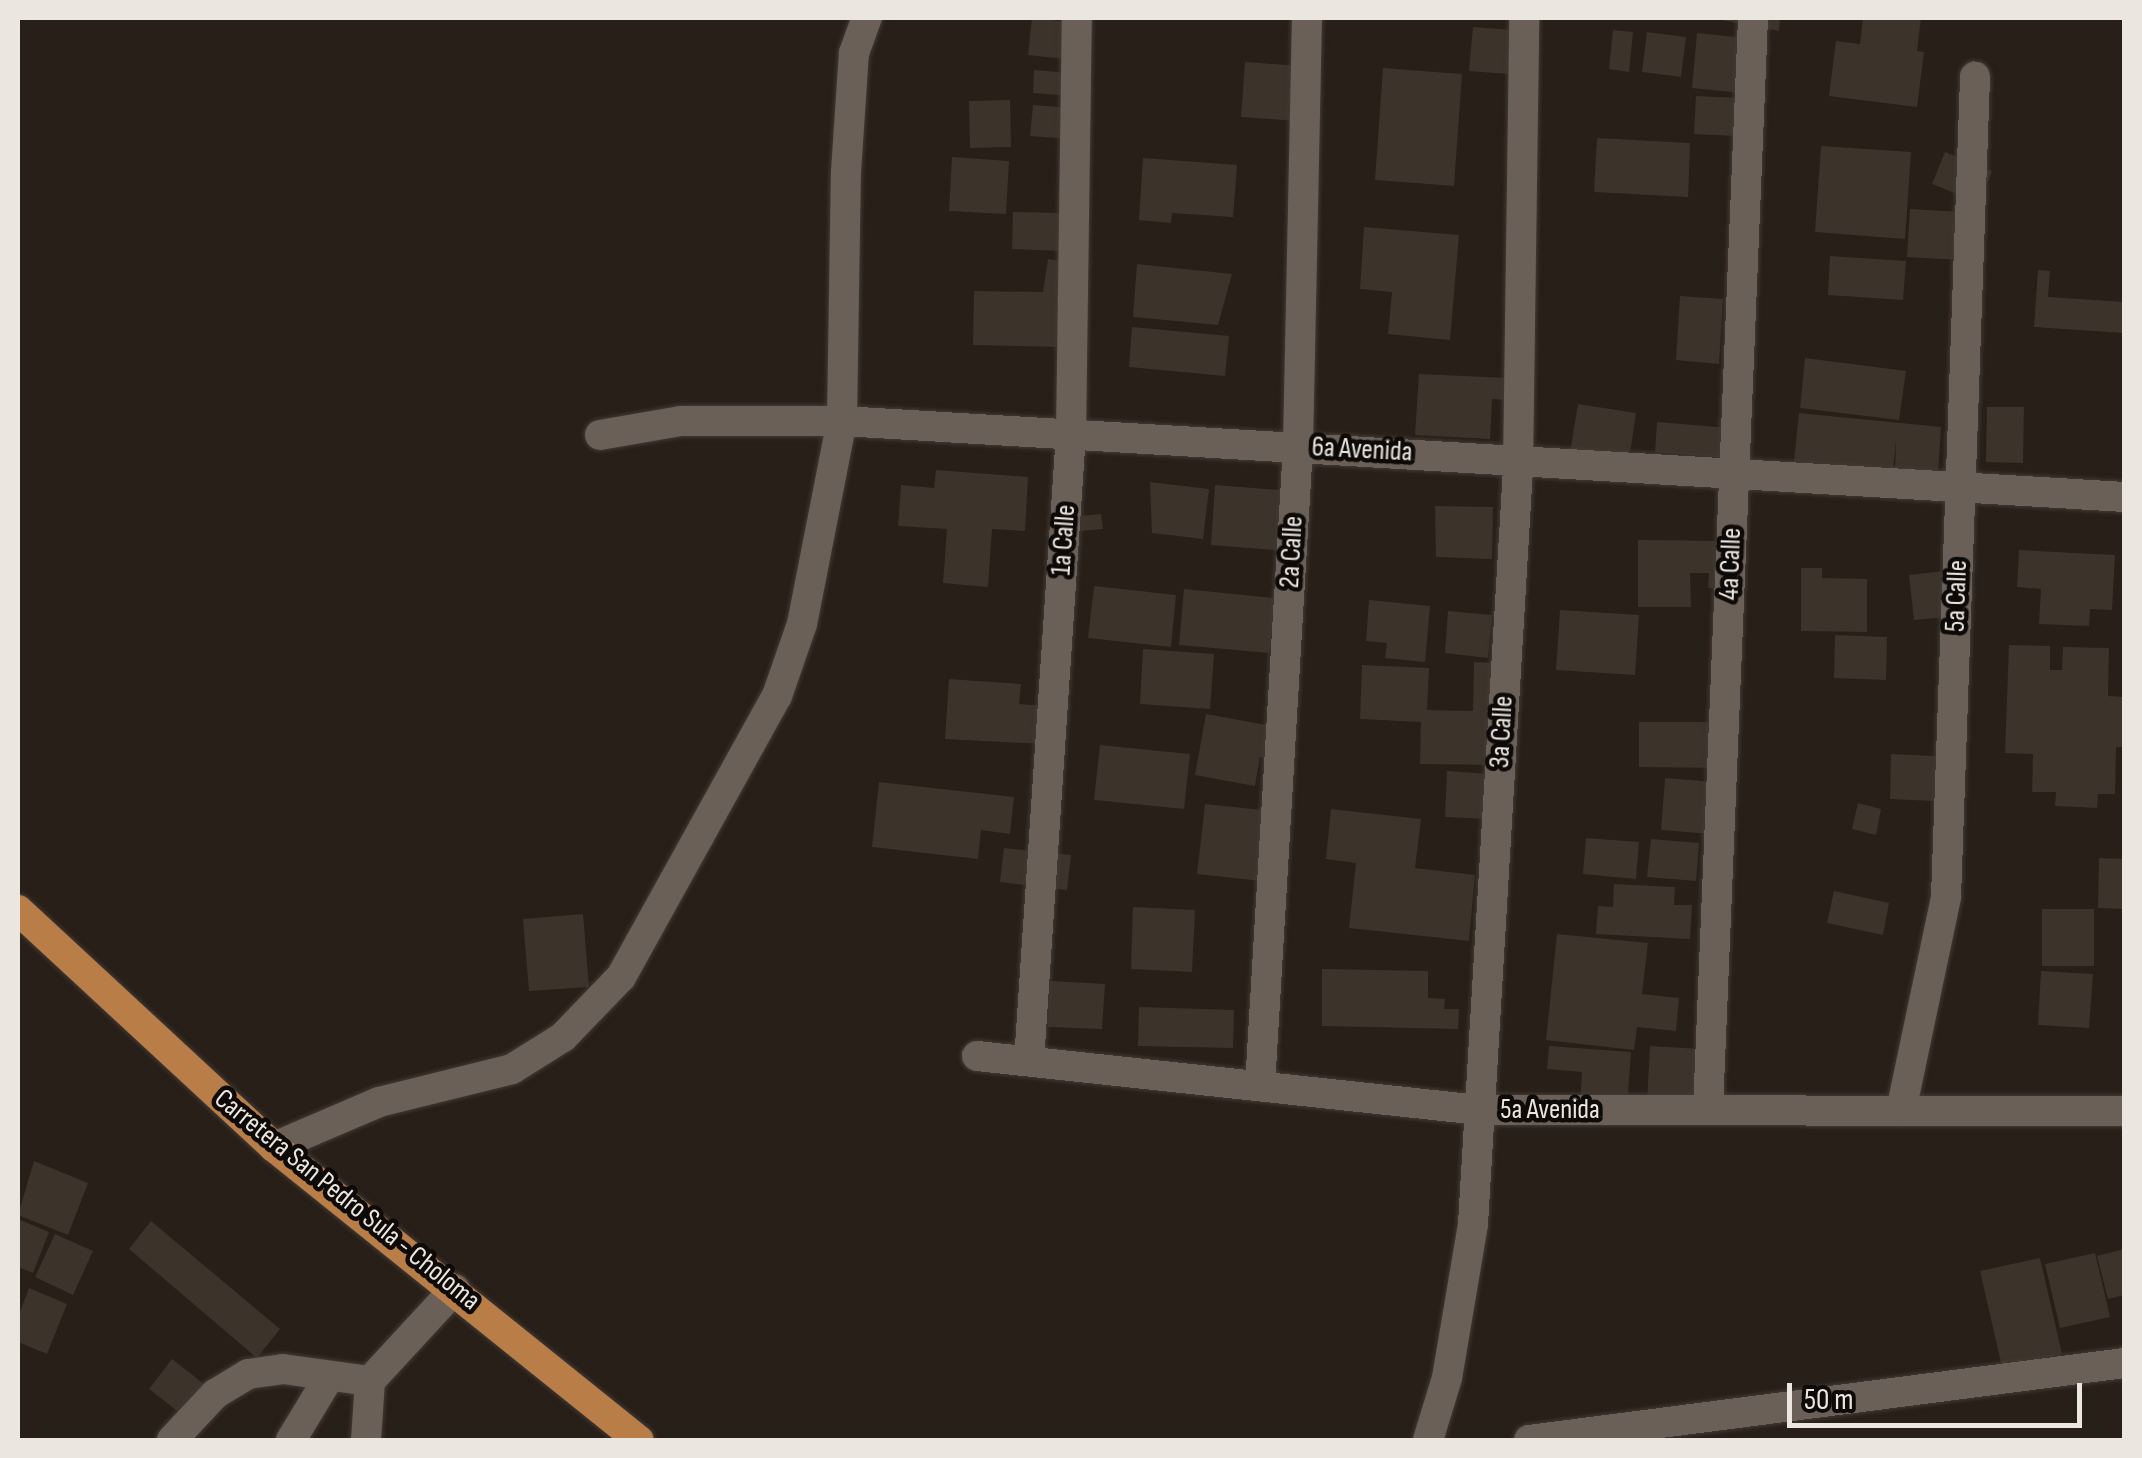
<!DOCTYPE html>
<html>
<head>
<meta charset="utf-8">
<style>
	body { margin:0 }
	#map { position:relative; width:2142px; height:1458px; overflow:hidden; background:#281f18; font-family:"Sofia Sans Condensed",sans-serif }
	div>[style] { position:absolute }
	.building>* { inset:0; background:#3c332b }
	.roads { filter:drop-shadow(0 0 2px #413a35) drop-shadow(0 0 2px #413a35) }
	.minor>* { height:30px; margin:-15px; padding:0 15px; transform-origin:15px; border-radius:15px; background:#6b6058 }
	.major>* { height:30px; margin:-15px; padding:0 15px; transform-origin:15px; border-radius:15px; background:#b97d48 }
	span { translate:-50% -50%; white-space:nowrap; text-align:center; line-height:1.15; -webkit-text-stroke:9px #0e0a07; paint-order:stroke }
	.street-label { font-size:28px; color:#ece6e1 }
	.frame { position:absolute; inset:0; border:20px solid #ece6e1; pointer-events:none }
	.scale { position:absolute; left:1787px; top:1383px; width:295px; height:45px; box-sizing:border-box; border:5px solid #ece6e1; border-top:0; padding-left:12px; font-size:30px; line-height:35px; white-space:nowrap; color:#ece6e1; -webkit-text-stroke:8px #0e0a07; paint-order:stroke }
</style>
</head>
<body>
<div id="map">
	<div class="building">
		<i style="clip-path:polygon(1032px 18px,1078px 23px,1074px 60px,1028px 55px)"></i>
		<i style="clip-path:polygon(1711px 18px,1780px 18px,1779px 31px)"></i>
		<i style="clip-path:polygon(1863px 18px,1921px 18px,1917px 51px,1924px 52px,1917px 107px,1829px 96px,1836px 41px,1860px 44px)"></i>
		<i style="clip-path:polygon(1473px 27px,1512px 30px,1509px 74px,1469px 71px)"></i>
		<i style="clip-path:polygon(1613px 30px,1633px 32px,1629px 72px,1609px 69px)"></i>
		<i style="clip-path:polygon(1647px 32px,1686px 37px,1681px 77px,1642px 72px)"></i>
		<i style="clip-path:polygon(1697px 33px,1766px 40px,1761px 95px,1692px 88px)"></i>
		<i style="clip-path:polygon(1245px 62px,1316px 67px,1312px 122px,1241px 117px)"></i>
		<i style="clip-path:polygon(1383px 68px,1462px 74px,1454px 186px,1375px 180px)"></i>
		<i style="clip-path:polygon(1034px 70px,1071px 73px,1070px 96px,1033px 93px)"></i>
		<i style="clip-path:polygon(1696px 96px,1759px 99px,1757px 137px,1694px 134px)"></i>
		<i style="clip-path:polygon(1010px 100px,1011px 147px,970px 148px,969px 101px)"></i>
		<i style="clip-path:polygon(1033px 105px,1072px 108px,1070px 139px,1030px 136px)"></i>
		<i style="clip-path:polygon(1597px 138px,1690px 143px,1688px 197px,1594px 192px)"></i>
		<i style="clip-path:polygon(1821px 146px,1911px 152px,1905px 239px,1815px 232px)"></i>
		<i style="clip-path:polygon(1945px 152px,1992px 171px,1980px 203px,1932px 184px)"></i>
		<i style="clip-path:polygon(952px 157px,1009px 161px,1006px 214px,949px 211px)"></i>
		<i style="clip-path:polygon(1143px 158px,1237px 165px,1233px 217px,1172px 213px,1171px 223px,1139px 220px)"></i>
		<i style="clip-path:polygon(1910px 209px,1979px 213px,1977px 261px,1907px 257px)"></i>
		<i style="clip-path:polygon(1013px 212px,1064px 213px,1062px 251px,1012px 249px)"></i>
		<i style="clip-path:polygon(1364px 227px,1459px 235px,1450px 340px,1388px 334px,1392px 292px,1360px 289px)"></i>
		<i style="clip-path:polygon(1830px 256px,1906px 261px,1903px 300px,1828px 295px)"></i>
		<i style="clip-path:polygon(1048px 259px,1076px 263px,1065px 347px,973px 345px,974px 291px,1043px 292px)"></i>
		<i style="clip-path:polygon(1137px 264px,1232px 274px,1218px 325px,1133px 317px)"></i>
		<i style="clip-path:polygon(2038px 270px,2050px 271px,2048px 297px,2124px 302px,2124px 333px,2034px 327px)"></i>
		<i style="clip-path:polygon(1680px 296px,1723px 299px,1719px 364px,1676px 360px)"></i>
		<i style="clip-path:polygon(1132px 327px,1229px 336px,1225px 376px,1129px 367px)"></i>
		<i style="clip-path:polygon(1805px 358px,1906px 371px,1899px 420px,1800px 408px)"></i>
		<i style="clip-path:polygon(1419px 374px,1508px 378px,1507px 400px,1492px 399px,1490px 439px,1415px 435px)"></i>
		<i style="clip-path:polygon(1578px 404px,1636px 413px,1628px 468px,1569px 459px)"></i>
		<i style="clip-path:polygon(1987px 407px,2024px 407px,2023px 463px,1986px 462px)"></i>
		<i style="clip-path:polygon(1799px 413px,1941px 427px,1938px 474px,1895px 472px,1896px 441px,1892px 479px,1793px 470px)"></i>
		<i style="clip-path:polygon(1657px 422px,1730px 428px,1728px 458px,1655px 452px)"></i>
		<i style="clip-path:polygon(936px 470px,1028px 477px,1025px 531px,992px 529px,988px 587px,943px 583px,947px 529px,898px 526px,901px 485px,934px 488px)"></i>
		<i style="clip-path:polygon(1150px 482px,1209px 489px,1203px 539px,1152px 533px)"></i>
		<i style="clip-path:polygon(1215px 485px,1291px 491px,1287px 551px,1211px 545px)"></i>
		<i style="clip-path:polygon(1435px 506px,1493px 507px,1492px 559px,1436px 557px)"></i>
		<i style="clip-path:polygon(1101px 514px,1103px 529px,1081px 531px,1080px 516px)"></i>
		<i style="clip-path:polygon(1638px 540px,1730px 541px,1730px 588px,1708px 588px,1709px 573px,1690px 573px,1691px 607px,1638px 607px)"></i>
		<i style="clip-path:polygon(2019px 550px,2115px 555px,2112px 610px,2090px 609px,2089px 626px,2039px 624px,2041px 589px,2017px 587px)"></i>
		<i style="clip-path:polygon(1801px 568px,1822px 568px,1822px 578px,1867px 579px,1867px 632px,1801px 631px)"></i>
		<i style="clip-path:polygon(1953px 570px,1958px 616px,1914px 620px,1909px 575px)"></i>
		<i style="clip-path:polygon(1094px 586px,1176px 595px,1171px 647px,1088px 638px)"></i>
		<i style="clip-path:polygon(1184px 589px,1274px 598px,1269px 653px,1179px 645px)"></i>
		<i style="clip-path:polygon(1369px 600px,1430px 606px,1425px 662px,1385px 658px,1387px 643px,1366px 641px)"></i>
		<i style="clip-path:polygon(1560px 610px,1639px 615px,1635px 675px,1556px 670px)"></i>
		<i style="clip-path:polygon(1448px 611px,1492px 615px,1488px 658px,1445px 653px)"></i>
		<i style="clip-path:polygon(1835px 635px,1887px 637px,1886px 680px,1834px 678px)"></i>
		<i style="clip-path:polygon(2009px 645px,2050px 646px,2050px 670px,2062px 670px,2063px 647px,2109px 648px,2108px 696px,2124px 697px,2124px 747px,2116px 747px,2115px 794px,2098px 794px,2097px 808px,2055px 806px,2056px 792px,2032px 792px,2033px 754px,2005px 753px)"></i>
		<i style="clip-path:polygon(1143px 649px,1214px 654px,1210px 709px,1140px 704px)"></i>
		<i style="clip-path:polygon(1474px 662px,1503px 663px,1501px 765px,1420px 764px,1421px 722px,1360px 719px,1362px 665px,1429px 668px,1427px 710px,1473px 711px)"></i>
		<i style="clip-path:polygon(949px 679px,1021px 684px,1019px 704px,1046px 706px,1043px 744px,945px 739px)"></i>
		<i style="clip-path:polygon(1206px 714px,1283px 728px,1278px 761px,1260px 757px,1255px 786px,1195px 775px)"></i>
		<i style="clip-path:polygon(1639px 722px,1717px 722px,1717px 768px,1639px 767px)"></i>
		<i style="clip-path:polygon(1100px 745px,1190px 754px,1184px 809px,1094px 800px)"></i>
		<i style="clip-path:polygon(1891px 754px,1956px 757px,1955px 802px,1890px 799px)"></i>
		<i style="clip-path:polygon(1447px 771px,1490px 774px,1488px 819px,1445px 817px)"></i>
		<i style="clip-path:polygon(1665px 778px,1728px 783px,1724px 835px,1661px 830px)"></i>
		<i style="clip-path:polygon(879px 782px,1014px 797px,1010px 834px,981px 830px,978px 859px,872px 847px)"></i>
		<i style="clip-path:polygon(1858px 803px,1881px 809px,1876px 835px,1852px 829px)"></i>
		<i style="clip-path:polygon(1205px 804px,1262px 810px,1270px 882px,1197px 874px)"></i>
		<i style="clip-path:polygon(1331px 809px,1421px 819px,1415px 868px,1475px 875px,1469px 941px,1349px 928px,1356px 863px,1326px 859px)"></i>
		<i style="clip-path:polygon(1586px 838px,1639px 842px,1636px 879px,1583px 874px)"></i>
		<i style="clip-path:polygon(1651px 839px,1699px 843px,1696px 881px,1647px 877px)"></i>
		<i style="clip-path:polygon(1004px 848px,1071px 855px,1067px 890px,1000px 882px)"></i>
		<i style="clip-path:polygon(2099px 858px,2124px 859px,2124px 909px,2098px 908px)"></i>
		<i style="clip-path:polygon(1614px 884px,1675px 887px,1674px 905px,1692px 905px,1690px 939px,1596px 934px,1598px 906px,1613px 907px)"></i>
		<i style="clip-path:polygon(1834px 891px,1889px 903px,1883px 935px,1827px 923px)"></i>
		<i style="clip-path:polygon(1133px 907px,1195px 910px,1192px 972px,1131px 969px)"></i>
		<i style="clip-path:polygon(2042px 909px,2094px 909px,2094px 966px,2042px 966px)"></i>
		<i style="clip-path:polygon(583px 914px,589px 987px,529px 991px,523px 919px)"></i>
		<i style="clip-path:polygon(1557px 934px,1648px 943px,1642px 994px,1679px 998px,1676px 1031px,1637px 1027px,1634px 1050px,1546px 1040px)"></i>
		<i style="clip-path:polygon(1322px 969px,1428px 971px,1428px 998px,1445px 999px,1444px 1009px,1459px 1009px,1458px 1029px,1322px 1026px)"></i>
		<i style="clip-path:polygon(2041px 971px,2093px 974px,2089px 1028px,2038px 1025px)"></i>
		<i style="clip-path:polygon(1050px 981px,1105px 984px,1102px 1029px,1048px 1027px)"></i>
		<i style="clip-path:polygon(1139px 1007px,1234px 1010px,1233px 1048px,1138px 1046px)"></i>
		<i style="clip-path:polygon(1549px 1046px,1631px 1052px,1627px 1107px,1580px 1103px,1582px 1072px,1547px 1069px)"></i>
		<i style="clip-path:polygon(1650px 1046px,1701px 1049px,1697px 1105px,1647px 1102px)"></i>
		<i style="clip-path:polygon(34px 1161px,88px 1183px,68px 1235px,18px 1215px)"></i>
		<i style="clip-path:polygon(18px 1219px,49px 1232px,33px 1273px,18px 1267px)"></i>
		<i style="clip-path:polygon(151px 1221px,280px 1329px,257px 1358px,129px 1249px)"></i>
		<i style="clip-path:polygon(55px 1234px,93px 1251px,73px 1295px,35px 1277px)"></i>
		<i style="clip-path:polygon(2124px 1249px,2124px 1295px,2108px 1299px,2097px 1256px)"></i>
		<i style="clip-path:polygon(2095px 1253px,2110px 1317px,2060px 1328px,2045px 1264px)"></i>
		<i style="clip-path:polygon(2040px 1258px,2062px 1354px,2002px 1367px,1980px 1271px)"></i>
		<i style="clip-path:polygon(29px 1288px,67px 1304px,47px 1354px,18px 1342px,18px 1317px)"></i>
		<i style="clip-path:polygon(172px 1359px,208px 1387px,185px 1417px,149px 1389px)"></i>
	</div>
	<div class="roads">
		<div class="minor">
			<i style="left:600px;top:435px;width:82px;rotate:-9.8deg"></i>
			<i style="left:681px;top:421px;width:161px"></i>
			<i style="left:842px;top:421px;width:1284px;rotate:3.39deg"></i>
			<i style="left:977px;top:1056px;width:506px;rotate:6.13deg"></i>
			<i style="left:1480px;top:1110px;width:644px;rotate:0.09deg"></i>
			<i style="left:1029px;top:1061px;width:628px;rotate:-86.17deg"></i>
			<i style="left:1071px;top:434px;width:416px;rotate:-89.2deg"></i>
			<i style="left:1260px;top:1086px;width:641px;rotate:-86.6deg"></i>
			<i style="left:1298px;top:446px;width:428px;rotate:-88.8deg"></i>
			<i style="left:1708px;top:1110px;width:1093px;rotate:-87.64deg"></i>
			<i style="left:1901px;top:1111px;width:219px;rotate:-78.1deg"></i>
			<i style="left:1946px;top:897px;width:821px;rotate:-87.97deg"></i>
			<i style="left:274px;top:1147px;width:114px;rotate:-23.2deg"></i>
			<i style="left:379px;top:1102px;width:137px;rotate:-13.9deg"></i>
			<i style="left:512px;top:1069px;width:60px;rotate:-32.1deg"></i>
			<i style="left:563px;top:1037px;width:83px;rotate:-46deg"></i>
			<i style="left:621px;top:977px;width:321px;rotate:-61deg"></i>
			<i style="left:777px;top:696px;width:76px;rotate:-70.9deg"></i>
			<i style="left:802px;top:624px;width:207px;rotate:-78.9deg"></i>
			<i style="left:842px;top:421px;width:249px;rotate:-89.1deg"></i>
			<i style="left:846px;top:172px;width:119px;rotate:-86.2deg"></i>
			<i style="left:854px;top:53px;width:37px;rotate:-70deg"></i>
			<i style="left:172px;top:1440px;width:63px;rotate:-46.9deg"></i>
			<i style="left:215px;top:1394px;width:39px;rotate:-31deg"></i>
			<i style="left:248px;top:1374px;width:35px;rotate:-8deg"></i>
			<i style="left:283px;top:1369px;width:88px;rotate:7.9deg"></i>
			<i style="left:370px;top:1381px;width:125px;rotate:-47.3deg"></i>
			<i style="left:291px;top:1440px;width:74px;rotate:-58.9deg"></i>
			<i style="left:366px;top:1440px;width:59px;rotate:-86.1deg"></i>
			<i style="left:1428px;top:1440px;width:65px;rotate:-73deg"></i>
			<i style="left:1447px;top:1378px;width:156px;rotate:-80.4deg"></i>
			<i style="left:1473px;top:1224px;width:757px;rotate:-86.59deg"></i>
			<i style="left:1518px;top:468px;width:450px;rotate:-89.2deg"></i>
			<i style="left:1529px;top:1440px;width:600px;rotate:-7.37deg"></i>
		</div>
		<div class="major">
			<i style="left:18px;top:910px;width:349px;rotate:42.8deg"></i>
			<i style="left:274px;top:1147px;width:468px;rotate:38.8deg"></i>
		</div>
	</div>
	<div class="street-label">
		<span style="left:1362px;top:450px;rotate:3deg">6a Avenida</span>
		<span style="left:1064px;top:540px;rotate:-86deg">1a Calle</span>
		<span style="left:1292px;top:552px;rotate:-87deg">2a Calle</span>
		<span style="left:1731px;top:564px;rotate:-88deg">4a Calle</span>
		<span style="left:1957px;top:596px;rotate:-88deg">5a Calle</span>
		<span style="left:1502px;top:732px;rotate:-87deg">3a Calle</span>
		<span style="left:1550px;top:1110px">5a Avenida</span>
		<span style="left:347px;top:1200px;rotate:39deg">Carretera San Pedro Sula - Choloma</span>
	</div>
	<div class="frame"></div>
	<div class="scale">50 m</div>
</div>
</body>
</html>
